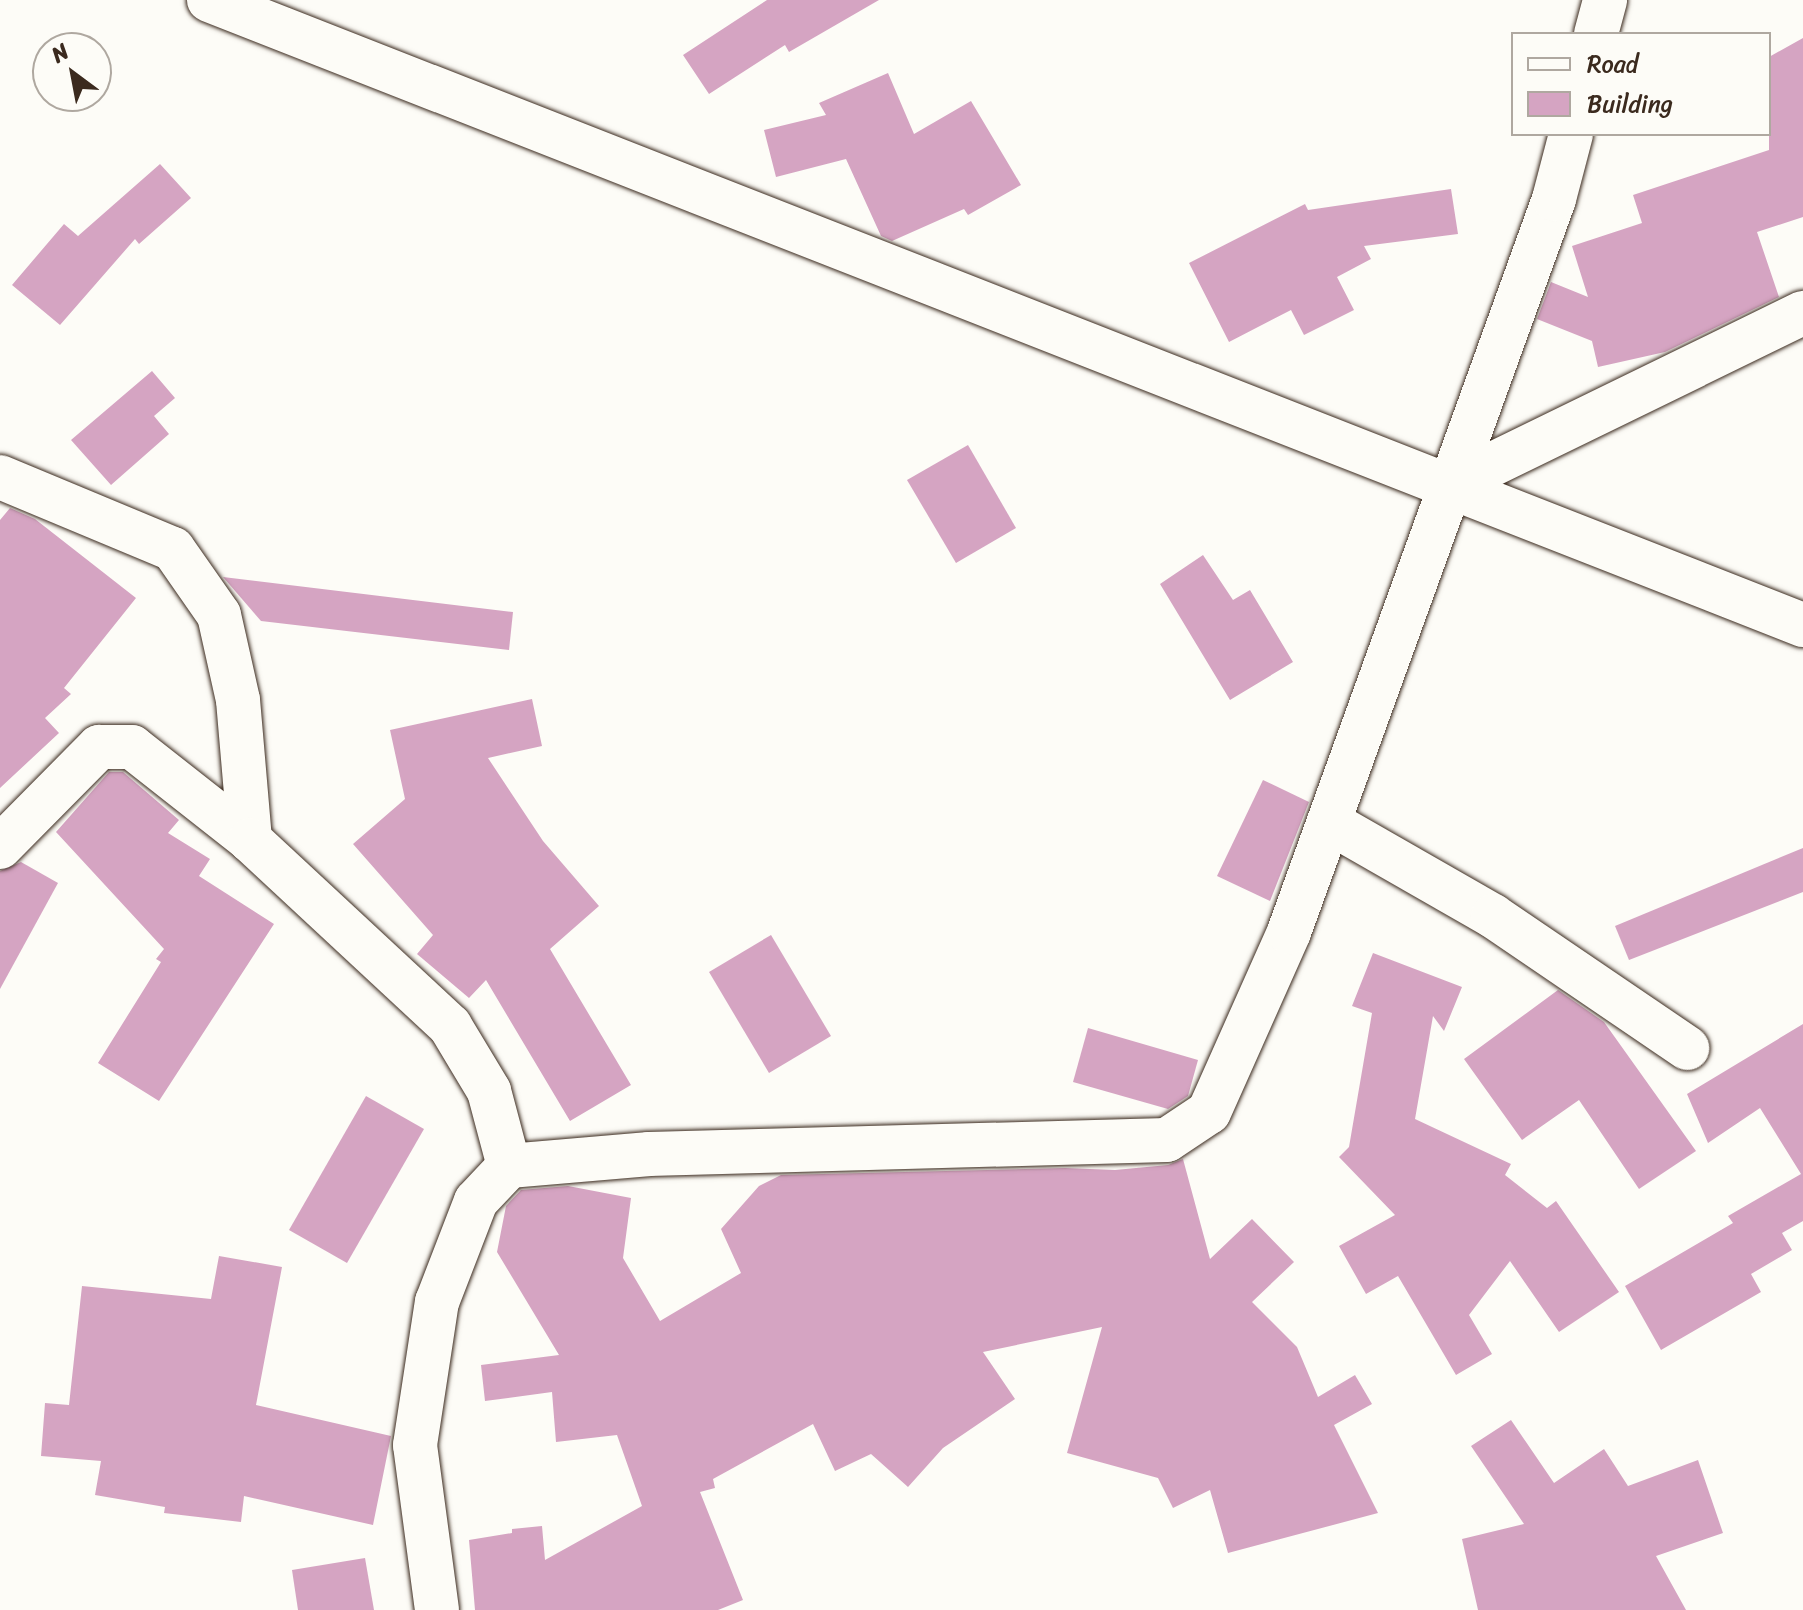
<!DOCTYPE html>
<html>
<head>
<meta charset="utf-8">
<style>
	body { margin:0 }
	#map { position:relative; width:1803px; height:1610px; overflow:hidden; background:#fdfcf7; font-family:Sriracha,sans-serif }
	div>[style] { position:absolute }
	.building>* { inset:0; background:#d5a4c2 }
	.roads { filter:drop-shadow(0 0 2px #3b2a1e) drop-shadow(0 0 2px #3b2a1e) }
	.minor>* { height:44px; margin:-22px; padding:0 22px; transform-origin:22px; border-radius:22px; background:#fdfcf7 }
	span { translate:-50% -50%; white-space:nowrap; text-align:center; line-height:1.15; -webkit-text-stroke:6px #fdfcf7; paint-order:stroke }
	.legend { position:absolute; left:1511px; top:32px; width:260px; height:104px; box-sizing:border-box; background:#fdfcf7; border:2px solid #afa8a0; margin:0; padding:10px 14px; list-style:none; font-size:24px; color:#3b2a1e }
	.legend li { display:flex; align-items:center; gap:16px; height:40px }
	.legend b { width:40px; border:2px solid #afa8a0 }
	.north { position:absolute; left:32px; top:32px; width:80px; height:80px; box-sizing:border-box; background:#fdfcf7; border:2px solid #afa8a0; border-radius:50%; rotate:328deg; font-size:22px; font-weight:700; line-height:32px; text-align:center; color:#3b2a1e }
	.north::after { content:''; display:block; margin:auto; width:28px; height:36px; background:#3b2a1e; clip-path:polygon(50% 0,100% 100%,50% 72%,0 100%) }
</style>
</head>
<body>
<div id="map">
	<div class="building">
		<i style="clip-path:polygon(767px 0,879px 0,789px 52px,785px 45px,709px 94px,683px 55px)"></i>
		<i style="clip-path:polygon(1803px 38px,1803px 217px,1757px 232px,1779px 297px,1665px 352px,1598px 367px,1592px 341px,1537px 319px,1551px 282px,1588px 297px,1572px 246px,1642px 223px,1633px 195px,1769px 150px,1769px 57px)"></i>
		<i style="clip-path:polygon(888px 73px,914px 134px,971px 101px,1021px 185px,968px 215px,964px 209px,892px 241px,881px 236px,846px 159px,776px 177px,764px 130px,826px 115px,819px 103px)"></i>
		<i style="clip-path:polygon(160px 164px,191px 198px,139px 244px,135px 239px,60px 325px,12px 285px,64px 224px,78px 236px)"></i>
		<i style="clip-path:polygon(1451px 189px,1458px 234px,1364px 246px,1371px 259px,1337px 277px,1354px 310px,1304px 335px,1291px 310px,1229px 342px,1189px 263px,1305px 204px,1308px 210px)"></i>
		<i style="clip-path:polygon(152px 371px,175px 398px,154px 416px,169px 434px,111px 485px,71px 440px)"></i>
		<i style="clip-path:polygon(968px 445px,1016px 528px,956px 563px,907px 480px)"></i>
		<i style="clip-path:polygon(10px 508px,35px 519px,136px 598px,64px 688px,71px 694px,45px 718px,59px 733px,0 788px,0 520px)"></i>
		<i style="clip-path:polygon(1203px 555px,1233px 600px,1250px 590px,1293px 662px,1230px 700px,1160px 584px)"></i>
		<i style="clip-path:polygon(223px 577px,513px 612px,509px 650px,261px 621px)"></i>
		<i style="clip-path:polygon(532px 699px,542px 746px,488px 758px,543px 841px,599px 906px,550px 949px,631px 1085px,570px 1121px,486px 980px,469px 998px,417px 954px,433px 935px,353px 844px,405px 799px,390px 730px)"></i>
		<i style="clip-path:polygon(109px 772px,123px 772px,179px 820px,168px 833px,210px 859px,199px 876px,274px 924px,159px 1101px,98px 1063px,161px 962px,156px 959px,164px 949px,56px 832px)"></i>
		<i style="clip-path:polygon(1263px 780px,1309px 802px,1270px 901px,1217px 876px)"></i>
		<i style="clip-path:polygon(1803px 848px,1803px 892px,1629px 960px,1615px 926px)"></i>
		<i style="clip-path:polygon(21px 862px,58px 883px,0 989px,0 871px)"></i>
		<i style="clip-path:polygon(771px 935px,831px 1036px,769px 1073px,709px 972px)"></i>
		<i style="clip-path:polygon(1373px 953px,1462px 987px,1444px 1031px,1433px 1016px,1415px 1119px,1511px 1164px,1505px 1175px,1547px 1208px,1556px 1201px,1619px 1292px,1559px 1332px,1510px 1261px,1469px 1315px,1492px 1354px,1456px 1375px,1398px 1276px,1366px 1294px,1339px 1246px,1395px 1215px,1339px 1157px,1349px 1147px,1372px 1013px,1352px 1006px)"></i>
		<i style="clip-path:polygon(1558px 990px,1604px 1022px,1696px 1151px,1639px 1189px,1579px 1100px,1522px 1140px,1464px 1059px)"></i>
		<i style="clip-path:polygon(1803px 1024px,1803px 1221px,1782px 1233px,1792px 1250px,1751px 1274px,1761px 1292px,1661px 1350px,1625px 1286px,1733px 1223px,1728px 1216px,1801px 1174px,1760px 1108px,1708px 1143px,1687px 1094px)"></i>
		<i style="clip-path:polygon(1088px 1028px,1198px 1060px,1188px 1096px,1168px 1109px,1073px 1082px)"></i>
		<i style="clip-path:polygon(366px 1096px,424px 1129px,347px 1263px,289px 1230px)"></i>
		<i style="clip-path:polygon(1183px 1159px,1210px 1259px,1252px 1219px,1294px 1262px,1252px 1302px,1297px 1347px,1318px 1397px,1355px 1375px,1372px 1404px,1334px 1425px,1378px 1513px,1228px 1553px,1210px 1490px,1173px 1508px,1158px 1478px,1067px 1453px,1102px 1327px,983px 1352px,1015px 1399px,943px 1448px,908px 1487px,871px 1454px,835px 1471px,813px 1424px,713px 1479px,715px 1488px,700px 1492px,743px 1600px,718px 1610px,475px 1610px,469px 1540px,512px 1533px,512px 1529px,542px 1526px,545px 1560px,642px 1506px,617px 1435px,556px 1442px,552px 1392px,485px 1401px,481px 1365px,559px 1355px,497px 1252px,506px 1206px,521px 1190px,568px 1186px,631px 1198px,623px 1258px,660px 1321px,741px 1273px,721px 1229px,759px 1186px,781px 1175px,1065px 1168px,1115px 1170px,1168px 1165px)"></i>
		<i style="clip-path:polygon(219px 1256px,282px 1267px,256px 1405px,391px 1436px,373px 1525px,244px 1496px,241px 1522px,164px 1513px,165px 1507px,95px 1495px,101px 1461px,41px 1456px,45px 1403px,69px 1405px,82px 1286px,211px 1299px)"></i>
		<i style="clip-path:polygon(1511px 1420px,1554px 1483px,1604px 1449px,1628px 1486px,1698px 1460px,1723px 1533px,1656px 1556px,1686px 1610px,1478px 1610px,1462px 1539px,1524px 1524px,1471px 1446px)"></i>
		<i style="clip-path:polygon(365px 1558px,374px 1610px,298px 1610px,292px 1570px)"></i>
	</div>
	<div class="roads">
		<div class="minor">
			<i style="left:209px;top:0;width:1712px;rotate:21.41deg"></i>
			<i style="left:1596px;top:34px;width:35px;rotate:-75deg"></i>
			<i style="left:0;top:477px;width:187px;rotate:22.6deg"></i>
			<i style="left:173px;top:549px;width:80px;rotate:55.1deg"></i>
			<i style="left:219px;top:615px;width:87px;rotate:77.4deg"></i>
			<i style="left:238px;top:700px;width:141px;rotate:85.1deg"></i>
			<i style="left:1448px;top:486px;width:395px;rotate:-26deg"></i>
			<i style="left:1329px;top:822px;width:189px;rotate:29.8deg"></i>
			<i style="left:1493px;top:916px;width:235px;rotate:34.2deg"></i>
			<i style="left:0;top:847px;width:141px;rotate:-45.3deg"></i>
			<i style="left:99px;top:747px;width:33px"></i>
			<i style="left:132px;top:747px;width:150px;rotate:38.2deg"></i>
			<i style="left:250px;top:840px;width:273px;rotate:42.9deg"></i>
			<i style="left:450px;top:1026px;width:76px;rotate:59deg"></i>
			<i style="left:489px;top:1091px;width:78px;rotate:75.1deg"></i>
			<i style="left:437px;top:1610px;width:166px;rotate:-97.6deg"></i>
			<i style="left:415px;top:1445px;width:145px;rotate:-81.3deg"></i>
			<i style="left:437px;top:1302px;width:108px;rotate:-68.9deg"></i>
			<i style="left:476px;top:1201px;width:48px;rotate:-46.7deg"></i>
			<i style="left:509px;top:1166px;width:141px;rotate:-4.9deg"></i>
			<i style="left:649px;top:1154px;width:518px;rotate:-1.55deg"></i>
			<i style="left:1167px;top:1140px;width:50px;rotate:-33.7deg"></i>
			<i style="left:1209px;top:1112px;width:197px;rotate:-66deg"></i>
			<i style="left:1289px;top:932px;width:779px;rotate:-70.12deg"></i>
			<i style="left:1554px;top:199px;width:67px;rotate:-75.3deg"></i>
		</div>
	</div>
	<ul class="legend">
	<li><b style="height:10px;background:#fdfcf7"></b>Road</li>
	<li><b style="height:22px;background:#d5a4c2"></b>Building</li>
	</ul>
	<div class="north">N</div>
</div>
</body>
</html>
